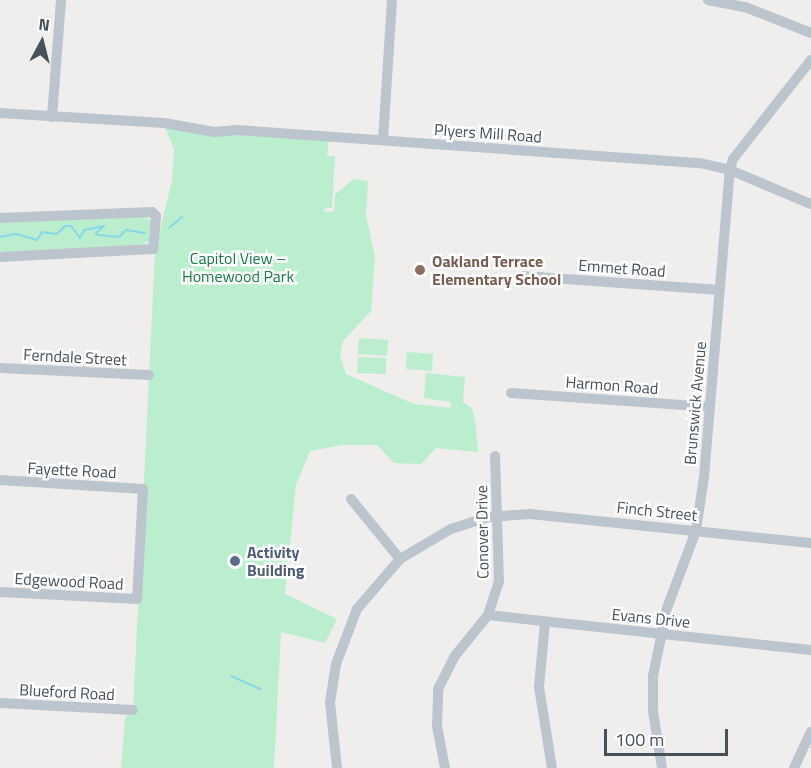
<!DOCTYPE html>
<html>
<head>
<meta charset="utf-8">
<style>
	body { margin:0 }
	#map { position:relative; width:811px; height:768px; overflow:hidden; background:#f0eded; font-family:"Titillium Web",sans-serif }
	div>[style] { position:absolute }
	.green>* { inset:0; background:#bbeece }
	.stream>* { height:2px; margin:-1px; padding:0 1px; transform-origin:1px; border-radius:1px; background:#88d7eb }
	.minor>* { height:10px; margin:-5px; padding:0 5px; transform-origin:5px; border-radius:5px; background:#bcc5cd }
	.dots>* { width:16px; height:16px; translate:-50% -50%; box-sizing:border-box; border:3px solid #fff; border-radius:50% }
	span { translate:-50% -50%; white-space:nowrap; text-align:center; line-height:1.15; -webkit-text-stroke:5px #fff; paint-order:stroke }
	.street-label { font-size:16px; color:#46515b }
	.park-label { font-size:16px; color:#177c48 }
	.education-label { font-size:16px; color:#785e54; font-weight:700 }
	.left { translate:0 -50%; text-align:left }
	.service-label { font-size:16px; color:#4e5e75; font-weight:700 }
	.north { position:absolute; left:12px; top:12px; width:60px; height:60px; -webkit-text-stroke:4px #fff; paint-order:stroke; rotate:7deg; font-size:16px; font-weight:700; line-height:24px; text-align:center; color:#46515b }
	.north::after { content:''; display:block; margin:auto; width:21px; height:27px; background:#46515b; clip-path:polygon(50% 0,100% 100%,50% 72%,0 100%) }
	.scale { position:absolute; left:604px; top:729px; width:124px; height:27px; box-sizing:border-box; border:3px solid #46515b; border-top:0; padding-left:8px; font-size:18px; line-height:21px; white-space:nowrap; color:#46515b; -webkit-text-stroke:4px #fff; paint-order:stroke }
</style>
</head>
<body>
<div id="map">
	<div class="green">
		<i style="clip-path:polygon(164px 125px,329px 136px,327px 156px,335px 156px,332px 208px,325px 208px,324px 212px,334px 211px,335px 194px,354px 179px,368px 181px,366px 215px,375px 257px,371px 311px,343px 341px,340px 356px,346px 374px,414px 404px,450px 408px,451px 402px,424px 398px,426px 373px,465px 377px,463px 402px,472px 408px,475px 420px,478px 452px,436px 448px,421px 464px,394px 463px,377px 445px,343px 445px,310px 451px,296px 485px,285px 594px,337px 619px,325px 643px,281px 632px,274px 768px,121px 768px,125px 718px,133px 710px,155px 251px,172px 180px,174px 149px)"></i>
		<i style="clip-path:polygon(144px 216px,151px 221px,149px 241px,141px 246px,0 254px,0 223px)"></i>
		<i style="clip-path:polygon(359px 338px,388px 340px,387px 356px,358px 354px)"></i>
		<i style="clip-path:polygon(407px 352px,433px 354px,432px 371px,406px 369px)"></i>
		<i style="clip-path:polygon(358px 357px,386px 358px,386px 374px,357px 373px)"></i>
	</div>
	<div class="stream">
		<i style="left:169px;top:228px;width:17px;rotate:-40deg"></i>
		<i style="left:0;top:237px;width:16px;rotate:-11deg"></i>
		<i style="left:16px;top:234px;width:22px;rotate:16deg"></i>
		<i style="left:37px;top:240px;width:9px;rotate:-58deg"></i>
		<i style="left:42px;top:232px;width:15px;rotate:8deg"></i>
		<i style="left:57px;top:234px;width:11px;rotate:-45deg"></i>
		<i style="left:65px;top:226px;width:6px"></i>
		<i style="left:71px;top:226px;width:15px;rotate:53deg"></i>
		<i style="left:80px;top:238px;width:9px;rotate:-63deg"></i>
		<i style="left:84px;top:230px;width:20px;rotate:-11deg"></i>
		<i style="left:104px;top:226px;width:11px;rotate:139deg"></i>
		<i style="left:96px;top:233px;width:3px;rotate:45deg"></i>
		<i style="left:98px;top:235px;width:21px;rotate:5deg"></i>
		<i style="left:119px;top:237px;width:10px;rotate:-45deg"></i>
		<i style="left:126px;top:230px;width:19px;rotate:9deg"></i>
		<i style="left:231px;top:676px;width:32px;rotate:24deg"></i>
	</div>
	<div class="minor">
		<i style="left:708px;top:0;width:38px;rotate:11deg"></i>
		<i style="left:745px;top:7px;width:71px;rotate:21.5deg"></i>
		<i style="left:0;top:113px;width:164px;rotate:3.5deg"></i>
		<i style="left:164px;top:123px;width:51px;rotate:10.2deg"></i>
		<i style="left:214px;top:132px;width:23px;rotate:-5deg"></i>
		<i style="left:237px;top:130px;width:464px;rotate:4.1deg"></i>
		<i style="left:700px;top:163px;width:31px;rotate:13deg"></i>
		<i style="left:730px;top:170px;width:88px;rotate:22.8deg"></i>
		<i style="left:52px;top:117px;width:117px;rotate:-85.6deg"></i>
		<i style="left:383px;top:140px;width:140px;rotate:-86.3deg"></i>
		<i style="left:0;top:218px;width:152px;rotate:-2.3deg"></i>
		<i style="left:152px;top:212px;width:6px;rotate:45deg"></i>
		<i style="left:156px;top:216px;width:33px;rotate:95deg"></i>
		<i style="left:153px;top:249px;width:153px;rotate:177deg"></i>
		<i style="left:523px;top:276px;width:197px;rotate:4.1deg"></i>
		<i style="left:0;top:368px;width:149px;rotate:2.7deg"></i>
		<i style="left:511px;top:393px;width:199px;rotate:4deg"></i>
		<i style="left:0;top:480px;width:143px;rotate:3.6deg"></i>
		<i style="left:143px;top:489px;width:110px;rotate:93.1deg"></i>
		<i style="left:137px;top:599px;width:137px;rotate:-177.1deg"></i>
		<i style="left:351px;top:499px;width:77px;rotate:50.8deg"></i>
		<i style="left:488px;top:615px;width:325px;rotate:6.2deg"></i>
		<i style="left:545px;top:622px;width:65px;rotate:95.3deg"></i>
		<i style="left:539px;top:687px;width:82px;rotate:80.9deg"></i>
		<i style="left:0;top:703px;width:133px;rotate:3deg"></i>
		<i style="left:337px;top:768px;width:66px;rotate:-96.1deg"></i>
		<i style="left:330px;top:702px;width:38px;rotate:-81deg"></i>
		<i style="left:336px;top:664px;width:59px;rotate:-69.1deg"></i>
		<i style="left:357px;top:609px;width:66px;rotate:-49.3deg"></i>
		<i style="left:400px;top:559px;width:59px;rotate:-30.5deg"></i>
		<i style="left:451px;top:529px;width:40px;rotate:-18deg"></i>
		<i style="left:489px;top:517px;width:41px;rotate:-4.2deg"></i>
		<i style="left:530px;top:514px;width:282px;rotate:5.9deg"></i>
		<i style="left:445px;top:768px;width:43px;rotate:-100.8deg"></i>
		<i style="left:437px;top:726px;width:37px;rotate:-88deg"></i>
		<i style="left:438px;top:689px;width:36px;rotate:-63deg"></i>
		<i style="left:454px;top:657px;width:54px;rotate:-51deg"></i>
		<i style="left:488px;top:615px;width:35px;rotate:-72deg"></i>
		<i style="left:499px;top:582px;width:126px;rotate:-91.8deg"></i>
		<i style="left:662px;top:768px;width:58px;rotate:-99deg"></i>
		<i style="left:653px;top:711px;width:35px;rotate:-90deg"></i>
		<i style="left:653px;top:676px;width:69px;rotate:-78.4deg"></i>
		<i style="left:667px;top:608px;width:82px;rotate:-69.4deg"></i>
		<i style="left:696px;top:531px;width:55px;rotate:-81.6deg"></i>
		<i style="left:704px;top:477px;width:308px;rotate:-85.2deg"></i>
		<i style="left:730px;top:170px;width:11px;rotate:-75deg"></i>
		<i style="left:733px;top:159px;width:126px;rotate:-51.8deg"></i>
		<i style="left:794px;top:768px;width:40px;rotate:-65deg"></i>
	</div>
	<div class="dots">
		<i style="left:420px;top:270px;background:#8d6e63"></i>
		<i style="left:235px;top:561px;background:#5c6f8a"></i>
	</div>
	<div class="street-label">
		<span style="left:488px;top:133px;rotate:4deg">Plyers Mill Road</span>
		<span style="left:622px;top:268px;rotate:4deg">Emmet Road</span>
		<span style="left:75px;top:357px;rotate:3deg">Ferndale Street</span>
		<span style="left:612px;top:385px;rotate:4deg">Harmon Road</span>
		<span style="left:695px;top:403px;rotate:-85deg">Brunswick Avenue</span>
		<span style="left:72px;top:470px;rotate:3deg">Fayette Road</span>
		<span style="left:657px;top:511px;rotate:6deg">Finch Street</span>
		<span style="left:482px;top:532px;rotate:-91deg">Conover Drive</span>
		<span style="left:69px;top:581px;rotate:3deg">Edgewood Road</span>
		<span style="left:651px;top:618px;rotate:6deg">Evans Drive</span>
		<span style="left:67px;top:692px;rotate:3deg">Blueford Road</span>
	</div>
	<div class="park-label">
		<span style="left:238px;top:267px">Capitol View –<br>Homewood Park</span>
	</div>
	<div class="education-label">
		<span class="left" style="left:432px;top:270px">Oakland Terrace<br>Elementary School</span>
	</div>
	<div class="service-label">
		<span class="left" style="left:247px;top:561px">Activity<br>Building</span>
	</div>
	<div class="north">N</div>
	<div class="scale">100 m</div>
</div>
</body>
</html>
